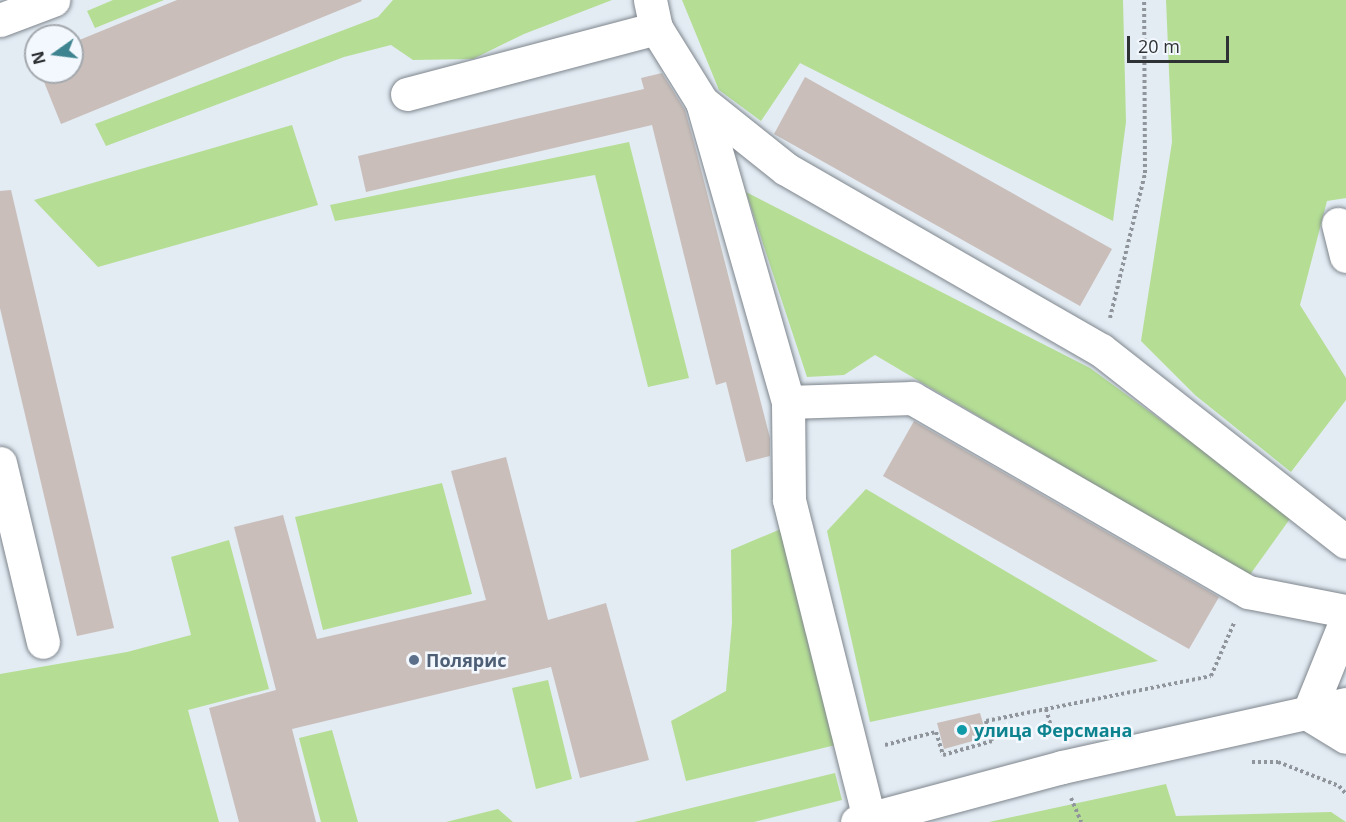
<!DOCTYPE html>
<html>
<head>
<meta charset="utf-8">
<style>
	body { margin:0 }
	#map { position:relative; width:1346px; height:822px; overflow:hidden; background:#e3ebf3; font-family:"Open Sans",sans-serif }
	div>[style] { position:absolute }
	.green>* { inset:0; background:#b5de94 }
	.building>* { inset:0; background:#c9beba }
	.path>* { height:4px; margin-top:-2px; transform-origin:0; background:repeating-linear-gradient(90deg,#8f959a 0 3px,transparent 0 6px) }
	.roads { filter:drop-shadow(0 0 2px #7f868d) drop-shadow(0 0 2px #7f868d) }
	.minor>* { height:33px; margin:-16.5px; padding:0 16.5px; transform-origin:16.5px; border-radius:16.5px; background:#fff }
	.dots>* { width:16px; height:16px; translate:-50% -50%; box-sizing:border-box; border:3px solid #f2f8fe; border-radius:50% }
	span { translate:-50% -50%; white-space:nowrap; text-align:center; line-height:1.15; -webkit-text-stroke:5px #f2f8fe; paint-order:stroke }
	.service-label { font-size:18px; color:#4e5e75; font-weight:700 }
	.left { translate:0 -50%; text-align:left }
	.culture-label { font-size:18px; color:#0d838f; font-weight:700 }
	.north { position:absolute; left:24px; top:24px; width:60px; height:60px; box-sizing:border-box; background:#f2f8fe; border:2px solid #a4a9ae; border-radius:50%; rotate:256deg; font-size:16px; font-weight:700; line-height:24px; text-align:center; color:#2f3235 }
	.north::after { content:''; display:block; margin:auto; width:21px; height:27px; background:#3e8490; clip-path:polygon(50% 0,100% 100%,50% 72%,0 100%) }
	.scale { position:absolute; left:1127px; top:36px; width:102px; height:27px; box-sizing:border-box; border:3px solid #2f3235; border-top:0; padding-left:8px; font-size:18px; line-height:21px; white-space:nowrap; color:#2f3235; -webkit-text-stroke:4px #f2f8fe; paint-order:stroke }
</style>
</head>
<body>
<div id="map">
	<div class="green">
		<i style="clip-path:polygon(113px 0,164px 0,95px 28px,87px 11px)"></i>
		<i style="clip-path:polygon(393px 0,612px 0,524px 34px,473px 59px,413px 60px,391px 45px,344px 57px,106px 146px,95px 124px,378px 17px)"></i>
		<i style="clip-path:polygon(682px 0,1123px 0,1126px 122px,1113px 221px,800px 63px,761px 121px,719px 90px)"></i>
		<i style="clip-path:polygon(1166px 0,1346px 0,1346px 198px,1327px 201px,1300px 305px,1346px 378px,1346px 400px,1291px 472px,1195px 395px,1141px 341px,1172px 142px)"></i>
		<i style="clip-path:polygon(292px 125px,318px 205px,98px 267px,34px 200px)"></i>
		<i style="clip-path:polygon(629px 142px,689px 378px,648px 387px,595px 175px,335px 221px,330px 205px)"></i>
		<i style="clip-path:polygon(746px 192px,1090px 368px,1292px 516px,1249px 576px,875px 355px,844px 375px,807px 377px)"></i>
		<i style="clip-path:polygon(442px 483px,472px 594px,323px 630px,295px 517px)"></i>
		<i style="clip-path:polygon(866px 489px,1158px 661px,870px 722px,827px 531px)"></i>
		<i style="clip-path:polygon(788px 526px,844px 743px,686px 781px,671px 721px,726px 691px,732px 623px,731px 550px)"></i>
		<i style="clip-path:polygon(229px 540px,269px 689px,188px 710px,219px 822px,0 822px,0 674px,127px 652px,191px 635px,171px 557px)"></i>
		<i style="clip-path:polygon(548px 680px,572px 779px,536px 789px,512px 688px)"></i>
		<i style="clip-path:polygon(332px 730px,358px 822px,321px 822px,299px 738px)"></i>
		<i style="clip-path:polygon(835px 773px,842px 800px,754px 822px,634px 822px)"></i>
		<i style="clip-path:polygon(1166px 784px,1176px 816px,1331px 812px,1346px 822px,989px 822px)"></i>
		<i style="clip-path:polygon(498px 809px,513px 822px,446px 822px)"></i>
	</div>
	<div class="building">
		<i style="clip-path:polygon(177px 0,361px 0,362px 1px,61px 124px,40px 72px,72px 72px,72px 43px)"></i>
		<i style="clip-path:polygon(662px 73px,685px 110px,695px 146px,770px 438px,770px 456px,746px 462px,726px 382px,716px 385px,652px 125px,366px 192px,358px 156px,644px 89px,641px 78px)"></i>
		<i style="clip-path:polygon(805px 77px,1112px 249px,1080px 306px,774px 134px)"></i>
		<i style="clip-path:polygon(11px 190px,114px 628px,77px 636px,0 308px,0 191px)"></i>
		<i style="clip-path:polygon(914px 421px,1219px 597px,1189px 649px,883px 476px)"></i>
		<i style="clip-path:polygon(506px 457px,548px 620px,606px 603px,649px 760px,580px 778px,551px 667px,292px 729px,316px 822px,239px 822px,209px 708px,276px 690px,234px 527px,283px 515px,317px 639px,486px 600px,451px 471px)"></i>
		<i style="clip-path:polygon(980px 713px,987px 737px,944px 749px,937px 723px)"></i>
	</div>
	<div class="path">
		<i style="left:1110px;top:318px;width:149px;rotate:-76.4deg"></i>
		<i style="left:1145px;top:173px;width:173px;rotate:-90.3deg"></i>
		<i style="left:1046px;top:709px;width:26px;rotate:74deg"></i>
		<i style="left:885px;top:745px;width:53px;rotate:-14.3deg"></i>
		<i style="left:936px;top:732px;width:24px;rotate:73deg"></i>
		<i style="left:943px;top:755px;width:51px;rotate:-15.9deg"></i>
		<i style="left:992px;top:741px;width:21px;rotate:-107deg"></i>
		<i style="left:986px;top:721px;width:229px;rotate:-11.3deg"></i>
		<i style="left:1211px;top:676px;width:58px;rotate:-66.5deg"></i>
		<i style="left:1252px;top:762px;width:26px"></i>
		<i style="left:1278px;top:762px;width:66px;rotate:21.5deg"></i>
		<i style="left:1339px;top:786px;width:11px;rotate:49deg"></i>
		<i style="left:1071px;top:798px;width:26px;rotate:67deg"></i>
	</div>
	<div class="roads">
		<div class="minor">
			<i style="left:650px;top:0;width:29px;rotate:78deg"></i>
			<i style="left:656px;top:28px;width:87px;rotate:58.1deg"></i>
			<i style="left:702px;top:102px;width:312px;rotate:74deg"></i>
			<i style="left:788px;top:402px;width:98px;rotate:89.4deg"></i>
			<i style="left:789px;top:500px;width:329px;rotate:75.9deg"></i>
			<i style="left:0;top:20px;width:57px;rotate:-20.7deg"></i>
			<i style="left:407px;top:94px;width:258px;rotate:-14.8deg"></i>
			<i style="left:702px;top:102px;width:107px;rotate:38.6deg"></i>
			<i style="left:786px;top:169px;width:363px;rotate:29.9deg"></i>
			<i style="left:1101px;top:350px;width:311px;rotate:38.1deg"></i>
			<i style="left:1338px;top:224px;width:33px;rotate:76deg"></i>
			<i style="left:788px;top:402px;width:124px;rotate:-1.8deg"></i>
			<i style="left:912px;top:398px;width:388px;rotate:30deg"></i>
			<i style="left:1248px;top:592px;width:100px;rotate:11deg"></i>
			<i style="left:0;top:463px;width:184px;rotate:76.5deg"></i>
			<i style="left:1308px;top:714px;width:101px;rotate:-68deg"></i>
			<i style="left:1308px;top:714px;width:44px;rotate:31.2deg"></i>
			<i style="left:857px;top:822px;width:212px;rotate:-15deg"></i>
			<i style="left:1062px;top:767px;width:291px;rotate:-12.5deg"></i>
		</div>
	</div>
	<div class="dots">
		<i style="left:414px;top:660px;background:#5c6f8a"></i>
		<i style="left:962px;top:730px;background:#0f9aa8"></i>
	</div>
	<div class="service-label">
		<span class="left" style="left:426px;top:660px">Полярис</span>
	</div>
	<div class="culture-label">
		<span class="left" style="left:974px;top:730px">улица Ферсмана</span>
	</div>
	<div class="north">N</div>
	<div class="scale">20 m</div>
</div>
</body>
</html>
